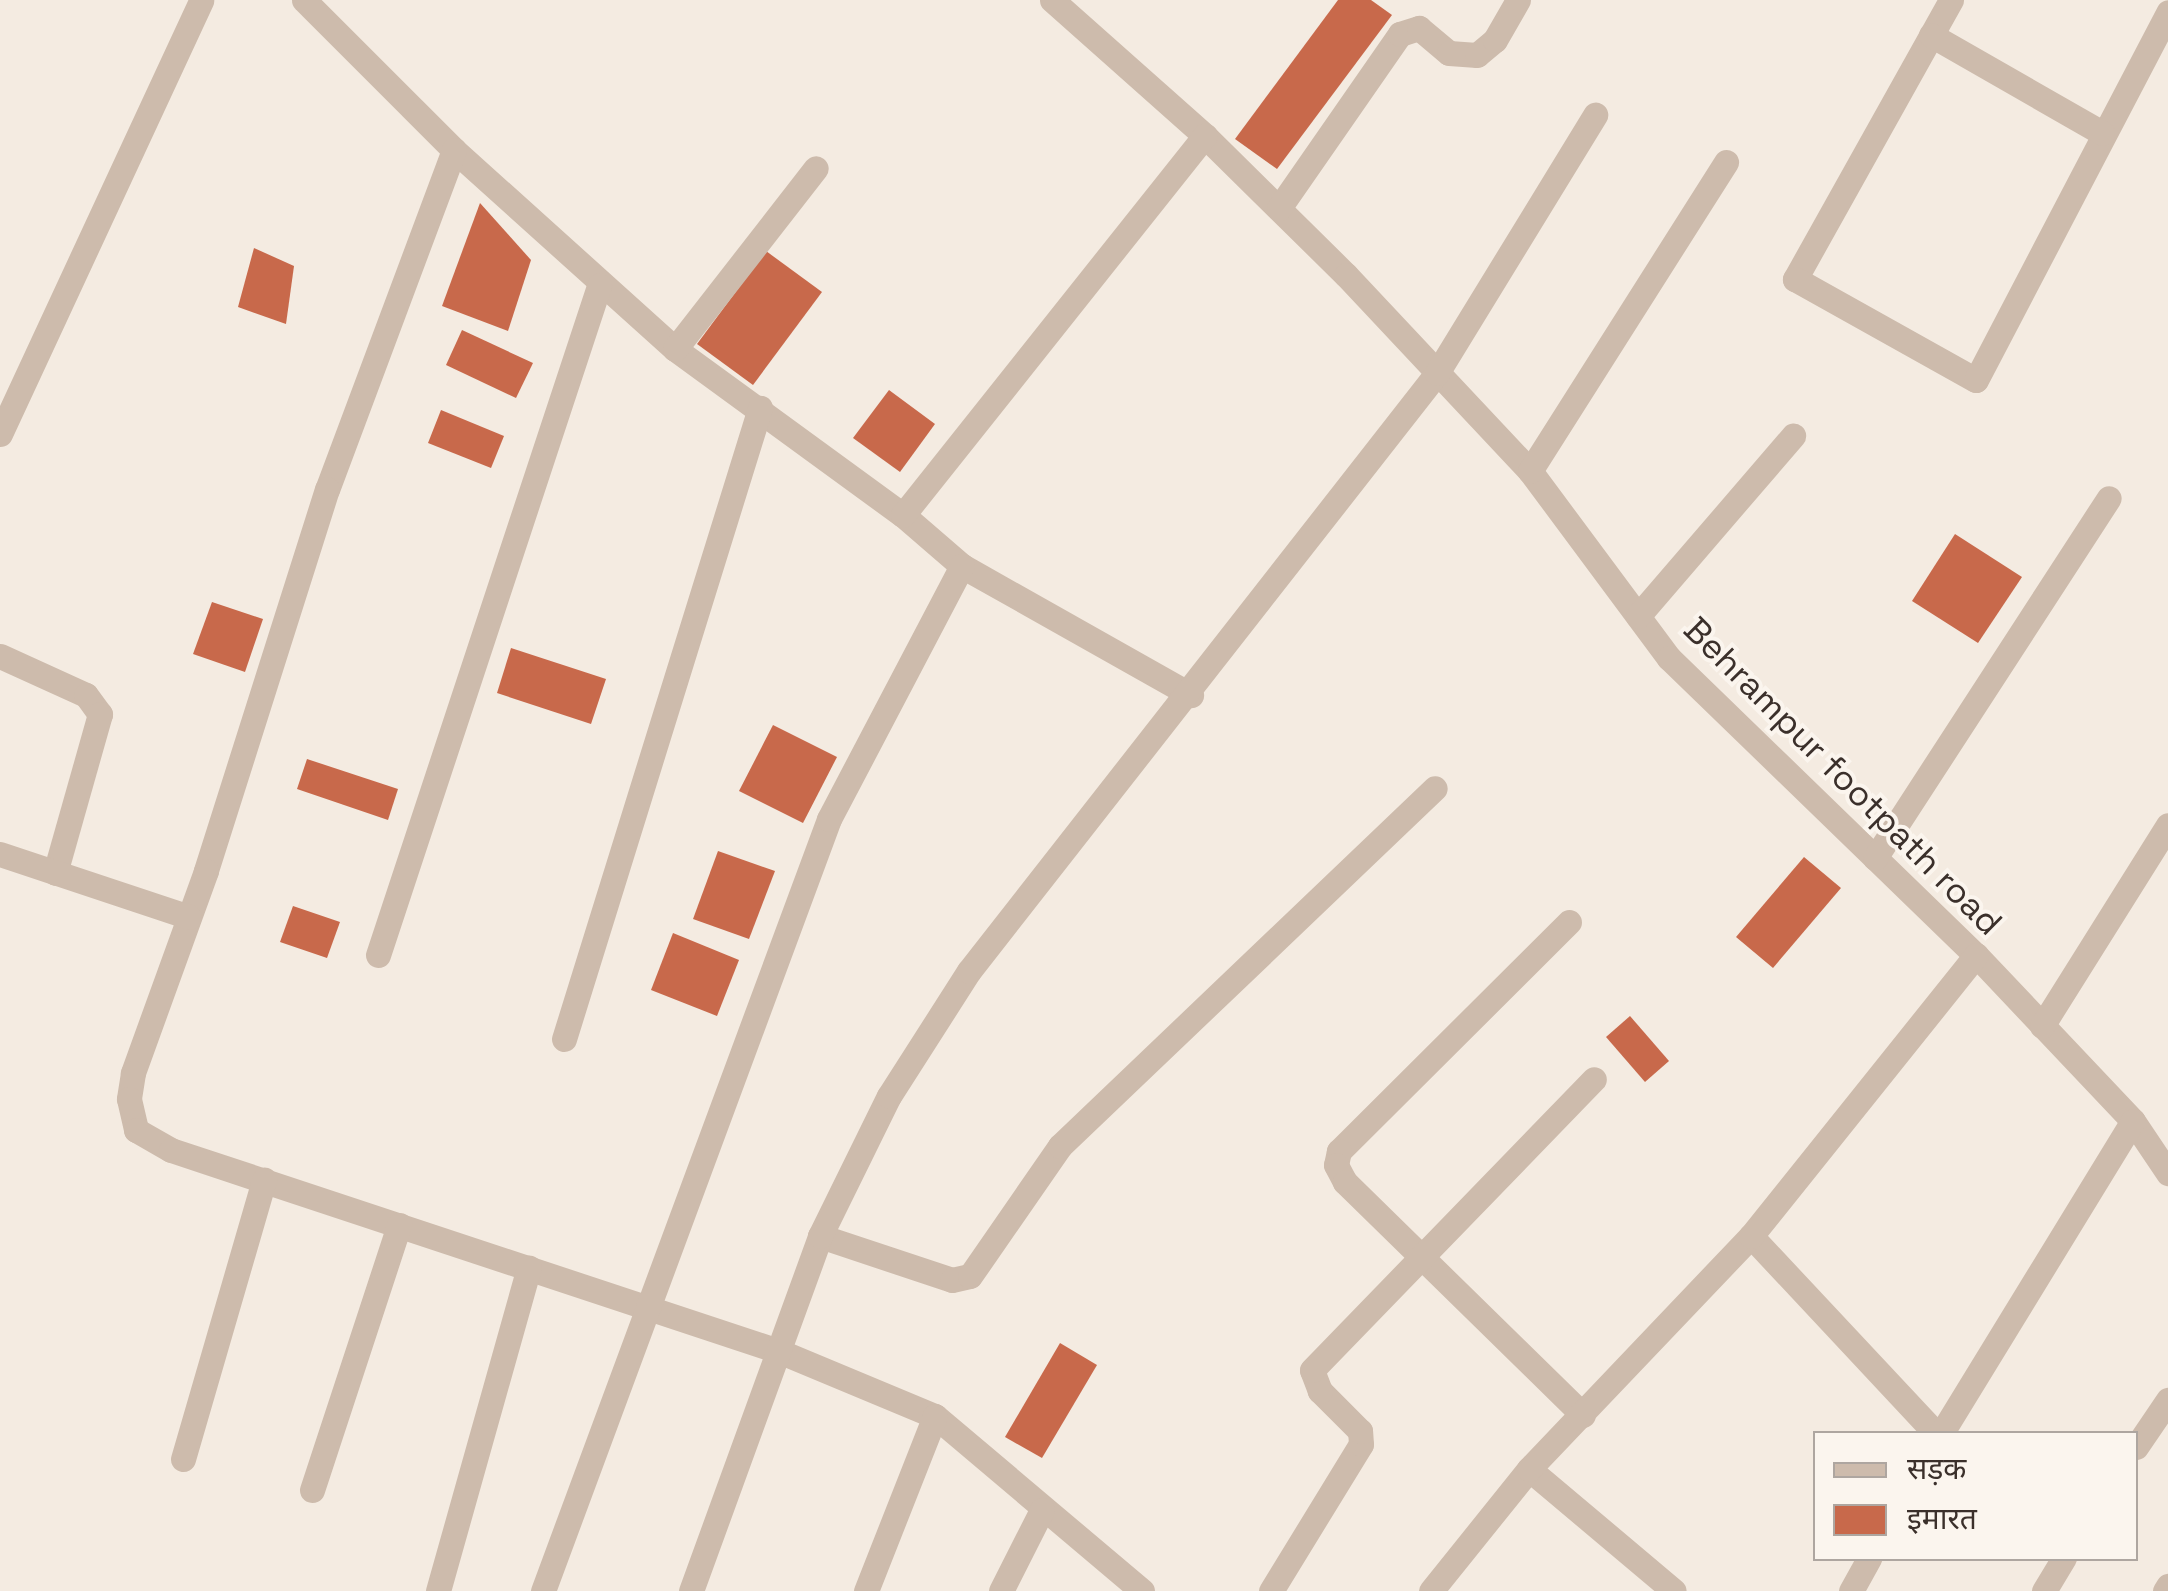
<!DOCTYPE html>
<html>
<head>
<meta charset="utf-8">
<style>
	body { margin:0 }
	#map { position:relative; width:2168px; height:1591px; overflow:hidden; background:#f4ebe1; font-family:"Space Grotesk","Noto Sans Devanagari",sans-serif }
	div>[style] { position:absolute }
	.building>* { inset:0; background:#c8694b }
	.street>* { height:25px; margin:-12.5px; padding:0 12.5px; transform-origin:12.5px; border-radius:12.5px; background:#cdbbac }
	span { translate:-50% -50%; white-space:nowrap; text-align:center; line-height:1.15; -webkit-text-stroke:8px #fbf5ee; paint-order:stroke }
	.street-label { font-size:35px; color:#3b302b }
	.legend { position:absolute; left:1813px; top:1431px; width:325px; height:130px; box-sizing:border-box; background:#fbf5ee; border:2px solid #aea6a0; margin:0; padding:12px 18px; list-style:none; font-size:30px; color:#3b302b }
	.legend li { display:flex; align-items:center; gap:20px; height:50px }
	.legend b { width:50px; border:2px solid #aea6a0 }
</style>
</head>
<body>
<div id="map">
	<div class="building">
		<i style="clip-path:polygon(1338px 0,1371px 0,1392px 15px,1277px 169px,1235px 139px)"></i>
		<i style="clip-path:polygon(480px 203px,531px 260px,508px 331px,442px 306px)"></i>
		<i style="clip-path:polygon(254px 248px,294px 266px,286px 324px,238px 307px)"></i>
		<i style="clip-path:polygon(766px 251px,822px 292px,753px 385px,697px 344px)"></i>
		<i style="clip-path:polygon(462px 330px,533px 363px,516px 398px,446px 365px)"></i>
		<i style="clip-path:polygon(889px 390px,935px 424px,900px 472px,853px 438px)"></i>
		<i style="clip-path:polygon(441px 410px,504px 436px,491px 468px,428px 443px)"></i>
		<i style="clip-path:polygon(1955px 534px,2022px 577px,1978px 643px,1912px 601px)"></i>
		<i style="clip-path:polygon(212px 602px,263px 619px,245px 672px,193px 654px)"></i>
		<i style="clip-path:polygon(511px 648px,606px 679px,591px 724px,497px 693px)"></i>
		<i style="clip-path:polygon(773px 725px,837px 757px,803px 823px,739px 791px)"></i>
		<i style="clip-path:polygon(307px 759px,398px 789px,388px 820px,297px 789px)"></i>
		<i style="clip-path:polygon(718px 851px,775px 871px,749px 939px,693px 919px)"></i>
		<i style="clip-path:polygon(1804px 857px,1841px 888px,1773px 968px,1736px 937px)"></i>
		<i style="clip-path:polygon(293px 906px,340px 922px,327px 958px,280px 942px)"></i>
		<i style="clip-path:polygon(673px 933px,739px 960px,717px 1016px,651px 990px)"></i>
		<i style="clip-path:polygon(1630px 1016px,1669px 1061px,1645px 1082px,1606px 1037px)"></i>
		<i style="clip-path:polygon(1060px 1343px,1097px 1365px,1042px 1458px,1005px 1437px)"></i>
	</div>
	<div class="street">
		<i style="left:304px;top:0;width:212px;rotate:45deg"></i>
		<i style="left:454px;top:150px;width:297px;rotate:42deg"></i>
		<i style="left:675px;top:349px;width:282px;rotate:36.1deg"></i>
		<i style="left:903px;top:515px;width:78px;rotate:40.8deg"></i>
		<i style="left:962px;top:566px;width:263px;rotate:29.4deg"></i>
		<i style="left:1052px;top:0;width:205px;rotate:41.6deg"></i>
		<i style="left:1205px;top:136px;width:198px;rotate:44.6deg"></i>
		<i style="left:1346px;top:275px;width:269px;rotate:46.8deg"></i>
		<i style="left:1530px;top:471px;width:233px;rotate:53.4deg"></i>
		<i style="left:1669px;top:658px;width:427px;rotate:44.1deg"></i>
		<i style="left:1976px;top:955px;width:228px;rotate:46.6deg"></i>
		<i style="left:2133px;top:1121px;width:63px;rotate:56.1deg"></i>
		<i style="left:1951px;top:0;width:320px;rotate:119.2deg"></i>
		<i style="left:1795px;top:279px;width:207px;rotate:29.2deg"></i>
		<i style="left:1976px;top:380px;width:415px;rotate:-62.4deg"></i>
		<i style="left:1931px;top:35px;width:197px;rotate:29.8deg"></i>
		<i style="left:454px;top:150px;width:362px;rotate:110.5deg"></i>
		<i style="left:327px;top:489px;width:401px;rotate:107.6deg"></i>
		<i style="left:206px;top:871px;width:215px;rotate:109.9deg"></i>
		<i style="left:133px;top:1073px;width:26px;rotate:99deg"></i>
		<i style="left:129px;top:1099px;width:32px;rotate:77deg"></i>
		<i style="left:136px;top:1130px;width:40px;rotate:29.7deg"></i>
		<i style="left:171px;top:1150px;width:643px;rotate:18.32deg"></i>
		<i style="left:781px;top:1352px;width:167px;rotate:22.6deg"></i>
		<i style="left:935px;top:1416px;width:271px;rotate:40.2deg"></i>
		<i style="left:1279px;top:208px;width:212px;rotate:-55.2deg"></i>
		<i style="left:1400px;top:34px;width:20px;rotate:-18deg"></i>
		<i style="left:1419px;top:28px;width:39px;rotate:40deg"></i>
		<i style="left:1449px;top:53px;width:28px;rotate:4deg"></i>
		<i style="left:1477px;top:55px;width:23px;rotate:-40deg"></i>
		<i style="left:1495px;top:40px;width:46px;rotate:-60.1deg"></i>
		<i style="left:675px;top:349px;width:229px;rotate:-52.1deg"></i>
		<i style="left:0;top:434px;width:478px;rotate:-65.1deg"></i>
		<i style="left:1530px;top:471px;width:366px;rotate:-57.6deg"></i>
		<i style="left:903px;top:515px;width:485px;rotate:-51.5deg"></i>
		<i style="left:1638px;top:616px;width:238px;rotate:-49.3deg"></i>
		<i style="left:0;top:656px;width:94px;rotate:24.4deg"></i>
		<i style="left:86px;top:695px;width:24px;rotate:54deg"></i>
		<i style="left:100px;top:714px;width:165px;rotate:105.8deg"></i>
		<i style="left:0;top:854px;width:199px;rotate:18.4deg"></i>
		<i style="left:1875px;top:858px;width:429px;rotate:-57deg"></i>
		<i style="left:1569px;top:922px;width:325px;rotate:135.1deg"></i>
		<i style="left:1339px;top:1151px;width:14px;rotate:102deg"></i>
		<i style="left:1336px;top:1165px;width:19px;rotate:62deg"></i>
		<i style="left:1345px;top:1182px;width:333px;rotate:44.4deg"></i>
		<i style="left:378px;top:955px;width:705px;rotate:-71.72deg"></i>
		<i style="left:2042px;top:1026px;width:237px;rotate:-57.9deg"></i>
		<i style="left:564px;top:1039px;width:661px;rotate:-72.74deg"></i>
		<i style="left:820px;top:1236px;width:139px;rotate:18.4deg"></i>
		<i style="left:952px;top:1280px;width:18px;rotate:-13deg"></i>
		<i style="left:970px;top:1276px;width:158px;rotate:-55.3deg"></i>
		<i style="left:1060px;top:1146px;width:518px;rotate:-43.67deg"></i>
		<i style="left:1751px;top:1236px;width:271px;rotate:46.9deg"></i>
		<i style="left:1941px;top:1434px;width:367px;rotate:-58.5deg"></i>
		<i style="left:2136px;top:1447px;width:57px;rotate:-55.8deg"></i>
		<i style="left:183px;top:1459px;width:291px;rotate:-73.8deg"></i>
		<i style="left:1529px;top:1469px;width:189px;rotate:40.1deg"></i>
		<i style="left:312px;top:1490px;width:279px;rotate:-71.8deg"></i>
		<i style="left:438px;top:1591px;width:336px;rotate:-74.3deg"></i>
		<i style="left:543px;top:1591px;width:823px;rotate:-69.67deg"></i>
		<i style="left:829px;top:819px;width:286px;rotate:-62.3deg"></i>
		<i style="left:691px;top:1591px;width:378px;rotate:-70deg"></i>
		<i style="left:820px;top:1236px;width:156px;rotate:-63.8deg"></i>
		<i style="left:889px;top:1096px;width:148px;rotate:-57.4deg"></i>
		<i style="left:969px;top:971px;width:759px;rotate:-51.95deg"></i>
		<i style="left:1437px;top:373px;width:303px;rotate:-58.5deg"></i>
		<i style="left:866px;top:1591px;width:188px;rotate:-68.5deg"></i>
		<i style="left:1001px;top:1591px;width:91px;rotate:-63.2deg"></i>
		<i style="left:1271px;top:1591px;width:172px;rotate:-58.5deg"></i>
		<i style="left:1361px;top:1444px;width:13px;rotate:-94deg"></i>
		<i style="left:1360px;top:1431px;width:57px;rotate:-135deg"></i>
		<i style="left:1320px;top:1391px;width:22px;rotate:-111deg"></i>
		<i style="left:1312px;top:1370px;width:405px;rotate:-45.9deg"></i>
		<i style="left:1431px;top:1591px;width:156px;rotate:-51.2deg"></i>
		<i style="left:1529px;top:1469px;width:322px;rotate:-46.4deg"></i>
		<i style="left:1751px;top:1236px;width:360px;rotate:-51.3deg"></i>
		<i style="left:1851px;top:1591px;width:38px;rotate:-61deg"></i>
		<i style="left:2044px;top:1591px;width:39px;rotate:-59deg"></i>
		<i style="left:2165px;top:1591px;width:6px;rotate:-59deg"></i>
	</div>
	<div class="street-label">
		<span style="left:1843px;top:776px;rotate:45deg">Behrampur footpath road</span>
	</div>
	<ul class="legend">
	<li><b style="height:12px;background:#cdbbac"></b>सड़क</li>
	<li><b style="height:28px;background:#c8694b"></b>इमारत</li>
	</ul>
</div>
</body>
</html>
